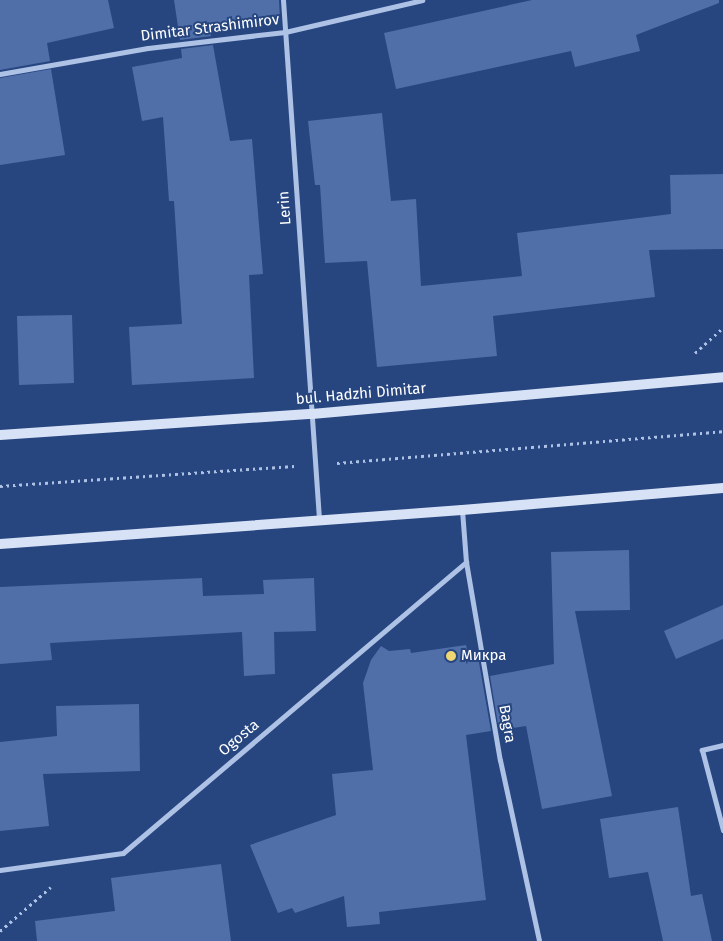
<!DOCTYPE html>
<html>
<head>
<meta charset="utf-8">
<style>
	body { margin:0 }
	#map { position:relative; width:723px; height:941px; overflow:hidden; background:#274680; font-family:"Fira Sans",sans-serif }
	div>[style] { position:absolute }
	.building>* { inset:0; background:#506fa9 }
	.path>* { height:3px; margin-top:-1.5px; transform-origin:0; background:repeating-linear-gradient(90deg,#aec2e6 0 2.5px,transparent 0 6.5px) }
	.street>* { height:5px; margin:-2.5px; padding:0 2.5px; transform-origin:2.5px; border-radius:2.5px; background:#aec2e6 }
	.secondary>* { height:10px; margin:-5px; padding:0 5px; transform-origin:5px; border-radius:5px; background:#d8e2f6 }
	.dots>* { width:14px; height:14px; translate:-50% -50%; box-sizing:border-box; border:2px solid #274680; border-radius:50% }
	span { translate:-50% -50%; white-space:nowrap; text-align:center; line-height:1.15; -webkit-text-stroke:4px #274680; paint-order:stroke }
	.street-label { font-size:15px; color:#fff }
	.poi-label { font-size:15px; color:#fff }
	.left { translate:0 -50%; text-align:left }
</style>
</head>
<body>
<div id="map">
	<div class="building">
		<i style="clip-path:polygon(0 0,108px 0,114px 28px,47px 43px,50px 61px,0 70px)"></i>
		<i style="clip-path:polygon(174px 0,279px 0,280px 19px,210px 29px,211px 36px,180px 40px)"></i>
		<i style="clip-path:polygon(532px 0,719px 0,719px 3px,636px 35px,640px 51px,575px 67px,571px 51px,396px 89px,384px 33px)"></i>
		<i style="clip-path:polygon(213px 45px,230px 141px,252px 139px,263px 274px,249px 275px,254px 378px,132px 385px,129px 327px,182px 324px,174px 201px,169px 201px,163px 117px,142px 121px,132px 67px,182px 58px,181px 49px)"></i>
		<i style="clip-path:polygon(51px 69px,65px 155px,0 165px,0 78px)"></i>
		<i style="clip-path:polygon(382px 113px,391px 201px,416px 199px,421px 286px,522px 276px,517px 233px,671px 214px,670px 175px,723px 174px,723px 249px,649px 250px,655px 297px,493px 316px,497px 356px,377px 367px,367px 261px,325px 263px,320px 185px,315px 185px,308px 121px)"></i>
		<i style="clip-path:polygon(72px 315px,74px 383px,19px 385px,17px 316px)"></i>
		<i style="clip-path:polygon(629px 550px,630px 610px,575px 611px,612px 796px,542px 809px,526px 726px,499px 730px,490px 676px,554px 664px,551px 552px)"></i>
		<i style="clip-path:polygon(202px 578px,203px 596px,264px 594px,263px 580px,314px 578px,316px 631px,274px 632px,275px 674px,244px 676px,242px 632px,50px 643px,52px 660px,0 664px,0 587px)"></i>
		<i style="clip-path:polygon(723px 605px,723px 639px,676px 659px,664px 631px)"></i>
		<i style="clip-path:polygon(466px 645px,468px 653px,477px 651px,491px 731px,466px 735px,486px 900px,379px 912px,380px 924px,347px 927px,344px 896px,295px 913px,292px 908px,278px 913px,250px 845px,336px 815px,332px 774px,373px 770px,363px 683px,371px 660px,381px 646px,389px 651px,410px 649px,411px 653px)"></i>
		<i style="clip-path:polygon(139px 704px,140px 771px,43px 774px,49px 826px,0 831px,0 742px,57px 736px,56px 706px)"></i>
		<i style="clip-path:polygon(678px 807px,691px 896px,702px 894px,712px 941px,663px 941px,648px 872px,609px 878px,600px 819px)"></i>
		<i style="clip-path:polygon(221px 864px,231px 941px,37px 941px,35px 921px,115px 911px,111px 878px)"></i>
	</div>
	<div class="path">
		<i style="left:695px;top:353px;width:38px;rotate:-42deg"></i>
		<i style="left:337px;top:463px;width:387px;rotate:-4.7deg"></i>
		<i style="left:0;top:486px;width:295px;rotate:-3.9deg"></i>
		<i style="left:0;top:931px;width:67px;rotate:-40.8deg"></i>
	</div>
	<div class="street">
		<i style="left:283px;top:0;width:520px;rotate:86.03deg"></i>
		<i style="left:0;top:74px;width:150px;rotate:-10deg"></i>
		<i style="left:148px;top:48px;width:138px;rotate:-6.7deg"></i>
		<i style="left:285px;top:32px;width:141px;rotate:-13.1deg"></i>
		<i style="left:462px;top:510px;width:52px;rotate:85.6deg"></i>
		<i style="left:466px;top:562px;width:201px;rotate:80.3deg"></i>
		<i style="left:500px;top:760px;width:185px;rotate:77.8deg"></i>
		<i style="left:723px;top:745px;width:22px;rotate:167deg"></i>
		<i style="left:702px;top:750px;width:83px;rotate:75.3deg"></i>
		<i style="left:0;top:870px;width:124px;rotate:-7.9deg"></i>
		<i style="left:123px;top:853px;width:450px;rotate:-40.3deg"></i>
	</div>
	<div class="secondary">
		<i style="left:0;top:435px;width:313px;rotate:-3.9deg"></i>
		<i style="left:312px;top:414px;width:413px;rotate:-5.1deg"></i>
		<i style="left:0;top:544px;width:463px;rotate:-4.2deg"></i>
		<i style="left:462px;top:510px;width:262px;rotate:-4.8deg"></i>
	</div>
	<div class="dots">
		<i style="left:451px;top:656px;background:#eed674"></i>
	</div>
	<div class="street-label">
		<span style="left:210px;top:28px;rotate:-7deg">Dimitar Strashimirov</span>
		<span style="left:285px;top:208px;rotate:-94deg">Lerin</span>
		<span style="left:361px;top:394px;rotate:-5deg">bul. Hadzhi Dimitar</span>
		<span style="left:507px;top:724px;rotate:80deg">Bagra</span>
		<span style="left:239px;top:738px;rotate:-40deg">Ogosta</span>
	</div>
	<div class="poi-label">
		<span class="left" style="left:461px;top:656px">Микра</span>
	</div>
</div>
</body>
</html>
